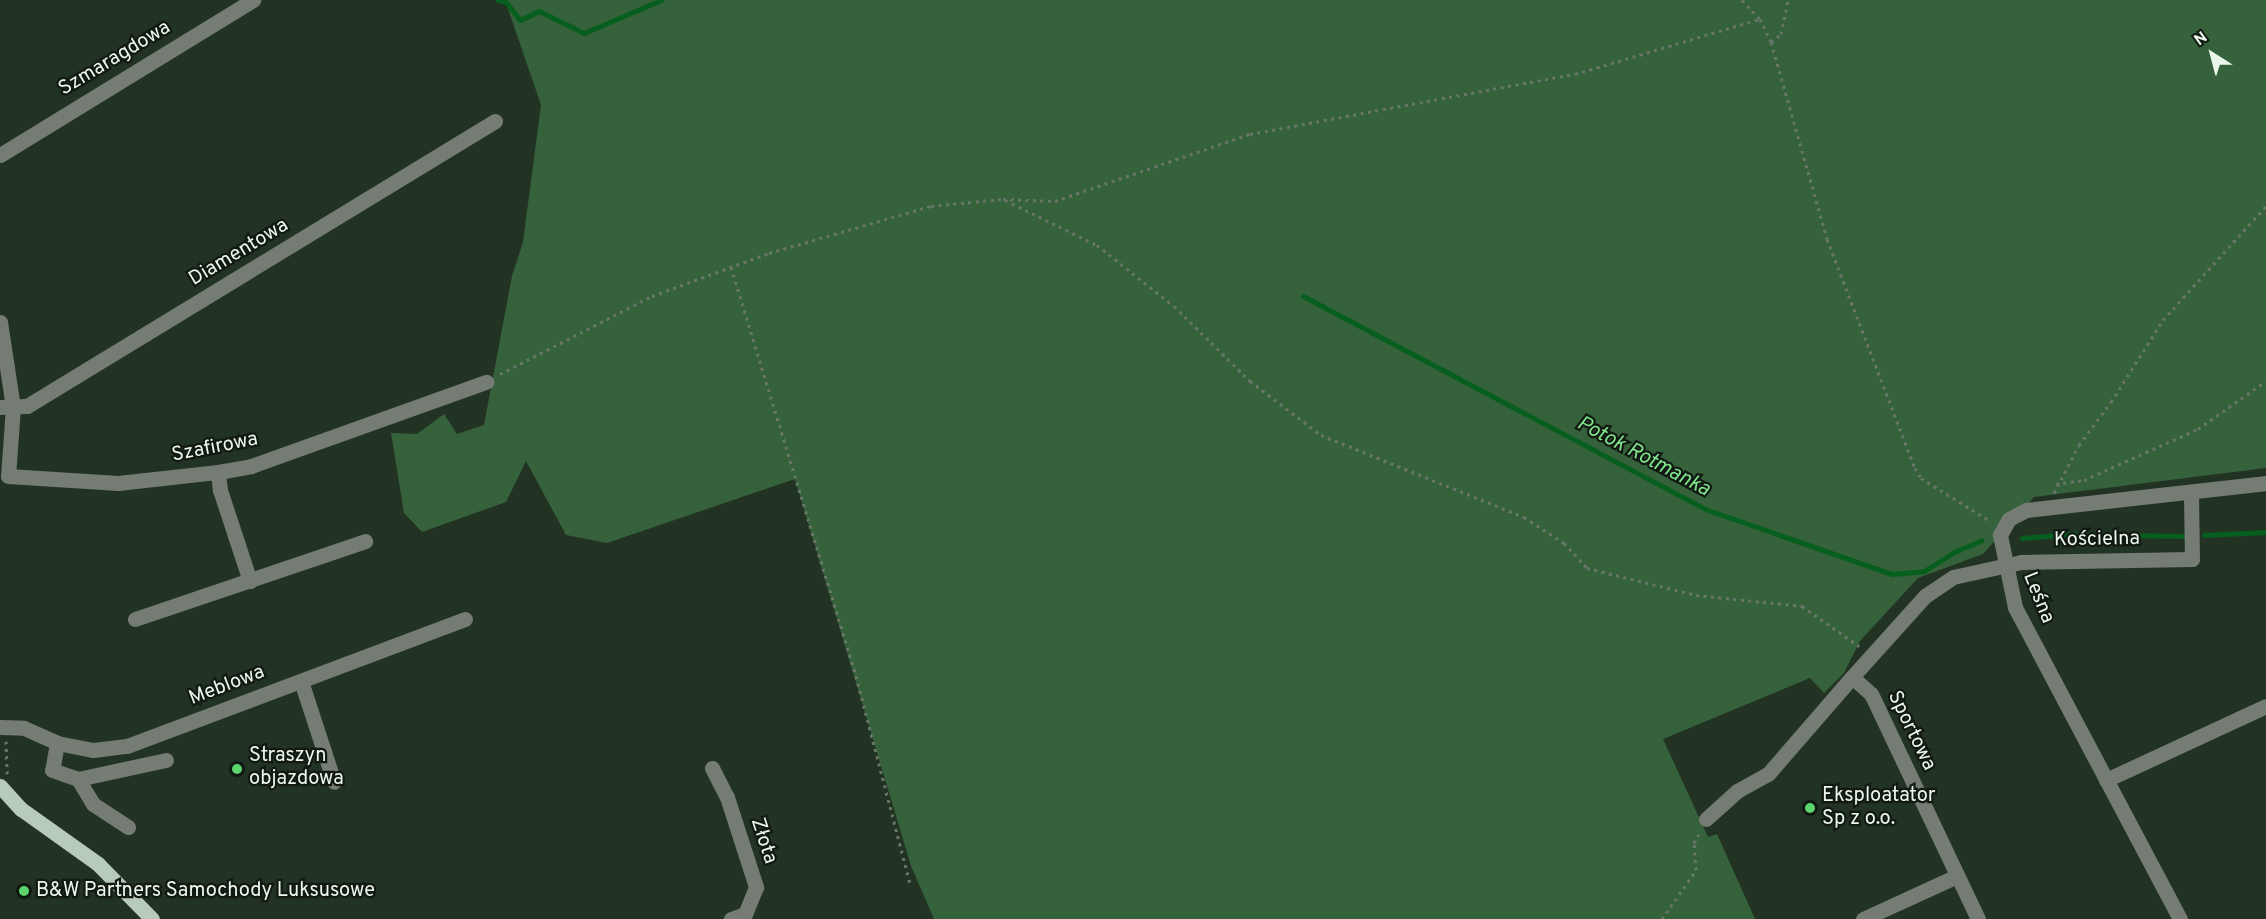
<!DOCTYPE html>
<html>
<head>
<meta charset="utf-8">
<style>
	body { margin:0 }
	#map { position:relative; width:2266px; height:919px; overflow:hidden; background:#223324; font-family:Overpass,sans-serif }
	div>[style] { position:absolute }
	.green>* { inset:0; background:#36623b }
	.stream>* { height:5px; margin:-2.5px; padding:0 2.5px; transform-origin:2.5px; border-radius:2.5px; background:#065f1f }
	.path>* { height:3px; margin-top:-1.5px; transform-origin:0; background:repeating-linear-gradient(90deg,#677668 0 3px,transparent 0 7.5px) }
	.minor>* { height:15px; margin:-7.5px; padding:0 7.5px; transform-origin:7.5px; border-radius:7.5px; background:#747c74 }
	.major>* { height:15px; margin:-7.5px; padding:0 7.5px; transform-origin:7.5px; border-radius:7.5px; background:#b8cab9 }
	.dots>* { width:16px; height:16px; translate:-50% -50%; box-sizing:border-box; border:3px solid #111912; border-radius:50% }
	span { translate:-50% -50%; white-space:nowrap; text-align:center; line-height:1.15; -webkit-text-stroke:4.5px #111912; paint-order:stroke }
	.street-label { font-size:20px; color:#ecf7ec }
	.poi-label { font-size:20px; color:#ecf7ec }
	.left { translate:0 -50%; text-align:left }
	.water-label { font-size:21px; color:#80e48c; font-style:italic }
	.north { position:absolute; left:2182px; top:24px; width:60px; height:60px; -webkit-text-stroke:4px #111912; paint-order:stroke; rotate:324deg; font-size:16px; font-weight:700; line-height:24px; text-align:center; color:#ecf7ec }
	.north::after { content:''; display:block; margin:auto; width:21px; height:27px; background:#ecf7ec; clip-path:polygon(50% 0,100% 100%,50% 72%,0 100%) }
</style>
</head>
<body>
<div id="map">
	<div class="green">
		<i style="clip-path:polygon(505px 0,2266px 0,2266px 468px,2034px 497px,1983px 554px,1918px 578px,1860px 641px,1844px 673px,1824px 693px,1810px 678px,1663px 739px,1708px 837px,1717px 834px,1755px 919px,934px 919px,911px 866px,795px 479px,607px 543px,566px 535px,526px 461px,506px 502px,422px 532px,404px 513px,391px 433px,417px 434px,444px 414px,457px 434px,484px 425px,512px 276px,523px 242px,541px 105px)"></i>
	</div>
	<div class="stream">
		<i style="left:498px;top:0;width:8px;rotate:14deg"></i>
		<i style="left:506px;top:2px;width:23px;rotate:52deg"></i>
		<i style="left:520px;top:20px;width:21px;rotate:-25deg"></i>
		<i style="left:539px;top:11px;width:50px;rotate:26.1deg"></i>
		<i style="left:584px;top:33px;width:84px;rotate:-23.2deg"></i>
		<i style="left:1303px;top:296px;width:455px;rotate:27.9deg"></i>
		<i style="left:1705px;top:509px;width:198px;rotate:19.2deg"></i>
		<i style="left:1892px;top:574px;width:32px;rotate:-5deg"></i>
		<i style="left:1924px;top:571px;width:36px;rotate:-32deg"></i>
		<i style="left:1954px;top:552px;width:30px;rotate:-23deg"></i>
		<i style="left:2204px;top:535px;width:62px;rotate:-2.8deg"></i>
		<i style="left:2022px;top:538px;width:47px;rotate:-4.9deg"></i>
		<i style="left:2069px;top:534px;width:114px;rotate:1deg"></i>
	</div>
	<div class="path">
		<i style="left:1742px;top:0;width:26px;rotate:47deg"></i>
		<i style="left:1760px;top:19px;width:25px;rotate:64deg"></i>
		<i style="left:1771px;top:42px;width:205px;rotate:74.1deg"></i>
		<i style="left:1827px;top:239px;width:245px;rotate:69deg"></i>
		<i style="left:1915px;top:468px;width:12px;rotate:59deg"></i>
		<i style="left:1921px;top:478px;width:81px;rotate:31.9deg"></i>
		<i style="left:1771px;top:42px;width:13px;rotate:-39deg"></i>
		<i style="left:1781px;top:34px;width:35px;rotate:-78deg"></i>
		<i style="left:1005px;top:200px;width:102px;rotate:26.1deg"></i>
		<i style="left:1097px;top:245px;width:98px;rotate:38.4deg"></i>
		<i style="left:1174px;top:306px;width:107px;rotate:44.6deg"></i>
		<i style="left:1250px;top:381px;width:89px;rotate:37.3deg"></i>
		<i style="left:1321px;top:435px;width:219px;rotate:22deg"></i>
		<i style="left:1524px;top:517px;width:48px;rotate:33deg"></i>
		<i style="left:1564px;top:543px;width:34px;rotate:47deg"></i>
		<i style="left:1587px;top:568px;width:112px;rotate:13.9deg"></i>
		<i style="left:1696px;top:595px;width:107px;rotate:5.9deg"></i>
		<i style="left:1802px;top:606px;width:70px;rotate:35.1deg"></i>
		<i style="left:731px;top:267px;width:428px;rotate:73deg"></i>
		<i style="left:856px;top:676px;width:215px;rotate:75.4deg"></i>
		<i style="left:500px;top:374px;width:171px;rotate:-27.2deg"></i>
		<i style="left:652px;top:296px;width:125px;rotate:-20.2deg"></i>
		<i style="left:769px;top:253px;width:169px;rotate:-16.2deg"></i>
		<i style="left:931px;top:206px;width:72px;rotate:-5.6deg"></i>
		<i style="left:1003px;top:199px;width:52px;rotate:2.2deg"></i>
		<i style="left:1055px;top:201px;width:206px;rotate:-19deg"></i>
		<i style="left:1250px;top:134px;width:330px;rotate:-10.5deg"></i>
		<i style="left:1575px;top:74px;width:193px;rotate:-16.6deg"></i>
		<i style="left:2056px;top:484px;width:28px;rotate:-8deg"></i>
		<i style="left:2084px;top:480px;width:125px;rotate:-24.1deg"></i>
		<i style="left:2198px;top:429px;width:83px;rotate:-35.2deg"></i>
		<i style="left:2054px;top:493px;width:54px;rotate:-62.5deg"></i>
		<i style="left:2079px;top:445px;width:54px;rotate:-53.3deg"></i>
		<i style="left:2111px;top:402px;width:97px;rotate:-57.6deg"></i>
		<i style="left:2163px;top:320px;width:154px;rotate:-47.9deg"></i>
		<i style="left:6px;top:741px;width:33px;rotate:88deg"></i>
		<i style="left:1662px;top:919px;width:60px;rotate:-55.2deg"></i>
		<i style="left:1696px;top:870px;width:27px;rotate:-94deg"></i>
		<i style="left:1694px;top:843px;width:10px;rotate:-61deg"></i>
	</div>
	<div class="minor">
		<i style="left:0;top:155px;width:297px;rotate:-31.5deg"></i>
		<i style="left:0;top:322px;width:86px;rotate:81.3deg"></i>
		<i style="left:13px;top:407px;width:69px;rotate:94.1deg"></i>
		<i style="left:8px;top:476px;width:110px;rotate:3.6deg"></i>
		<i style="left:118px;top:483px;width:101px;rotate:-6.3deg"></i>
		<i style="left:218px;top:472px;width:34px;rotate:-10deg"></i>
		<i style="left:251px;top:466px;width:250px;rotate:-19.7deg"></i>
		<i style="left:0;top:407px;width:27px;rotate:-2deg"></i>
		<i style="left:27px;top:406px;width:548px;rotate:-31.34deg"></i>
		<i style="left:218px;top:472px;width:18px;rotate:84deg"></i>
		<i style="left:220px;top:490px;width:96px;rotate:71.8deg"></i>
		<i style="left:135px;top:619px;width:243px;rotate:-18.7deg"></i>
		<i style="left:301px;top:681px;width:106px;rotate:71.9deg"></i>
		<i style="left:0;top:727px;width:24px;rotate:2deg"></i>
		<i style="left:24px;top:728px;width:36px;rotate:24deg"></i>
		<i style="left:57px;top:743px;width:37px;rotate:11deg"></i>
		<i style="left:93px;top:750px;width:34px;rotate:-7deg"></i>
		<i style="left:127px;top:746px;width:361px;rotate:-20.6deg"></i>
		<i style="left:57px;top:743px;width:27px;rotate:100deg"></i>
		<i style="left:52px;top:770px;width:28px;rotate:19deg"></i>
		<i style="left:78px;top:779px;width:29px;rotate:59deg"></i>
		<i style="left:93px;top:804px;width:42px;rotate:33.3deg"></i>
		<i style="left:712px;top:768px;width:33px;rotate:63deg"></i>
		<i style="left:727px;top:797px;width:95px;rotate:72.1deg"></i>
		<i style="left:756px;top:887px;width:29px;rotate:112deg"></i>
		<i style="left:745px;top:914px;width:15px;rotate:160deg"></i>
		<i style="left:78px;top:779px;width:90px;rotate:-12.2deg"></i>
		<i style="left:2106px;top:780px;width:176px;rotate:-24.8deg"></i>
		<i style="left:1706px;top:819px;width:42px;rotate:-42.1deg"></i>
		<i style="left:1737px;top:791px;width:35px;rotate:-29deg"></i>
		<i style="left:1768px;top:774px;width:128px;rotate:-49.1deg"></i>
		<i style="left:1863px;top:919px;width:103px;rotate:-24.6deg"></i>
		<i style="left:1978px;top:919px;width:249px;rotate:-115.4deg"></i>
		<i style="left:1871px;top:694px;width:25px;rotate:-138deg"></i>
		<i style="left:1852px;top:677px;width:109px;rotate:-48deg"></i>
		<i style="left:1925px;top:596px;width:34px;rotate:-34deg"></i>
		<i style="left:1953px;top:577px;width:70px;rotate:-12.4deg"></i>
		<i style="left:2021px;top:562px;width:171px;rotate:-1deg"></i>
		<i style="left:2192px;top:559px;width:67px;rotate:-90.9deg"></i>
		<i style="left:2180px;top:919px;width:353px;rotate:-117.9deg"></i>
		<i style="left:2015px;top:607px;width:74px;rotate:-101.8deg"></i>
		<i style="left:2000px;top:535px;width:18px;rotate:-61deg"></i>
		<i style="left:2009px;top:519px;width:19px;rotate:-28deg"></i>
		<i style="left:2026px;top:510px;width:242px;rotate:-6.4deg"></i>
	</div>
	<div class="major">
		<i style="left:0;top:786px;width:31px;rotate:48deg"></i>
		<i style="left:21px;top:809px;width:95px;rotate:35.5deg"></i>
		<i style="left:98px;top:864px;width:77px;rotate:45.5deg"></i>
	</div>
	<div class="dots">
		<i style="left:237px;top:769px;background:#5bd56e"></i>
		<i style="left:1810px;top:808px;background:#5bd56e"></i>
		<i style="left:24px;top:891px;background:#5bd56e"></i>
	</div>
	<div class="street-label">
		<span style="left:115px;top:59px;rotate:-31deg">Szmaragdowa</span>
		<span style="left:239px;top:253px;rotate:-31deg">Diamentowa</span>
		<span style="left:215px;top:448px;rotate:-11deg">Szafirowa</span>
		<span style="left:2097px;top:540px;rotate:-1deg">Kościelna</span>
		<span style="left:2038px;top:598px;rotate:68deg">Leśna</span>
		<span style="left:227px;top:686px;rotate:-21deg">Meblowa</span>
		<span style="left:1911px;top:731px;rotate:64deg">Sportowa</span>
		<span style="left:763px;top:841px;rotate:72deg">Złota</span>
	</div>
	<div class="poi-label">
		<span class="left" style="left:249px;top:768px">Straszyn<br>objazdowa</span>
		<span class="left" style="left:1822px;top:808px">Eksploatator<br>Sp z o.o.</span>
		<span class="left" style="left:36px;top:891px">B&amp;W Partners Samochody Luksusowe</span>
	</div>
	<div class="water-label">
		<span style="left:1643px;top:457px;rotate:28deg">Potok Rotmanka</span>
	</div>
	<div class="north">N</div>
</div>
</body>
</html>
